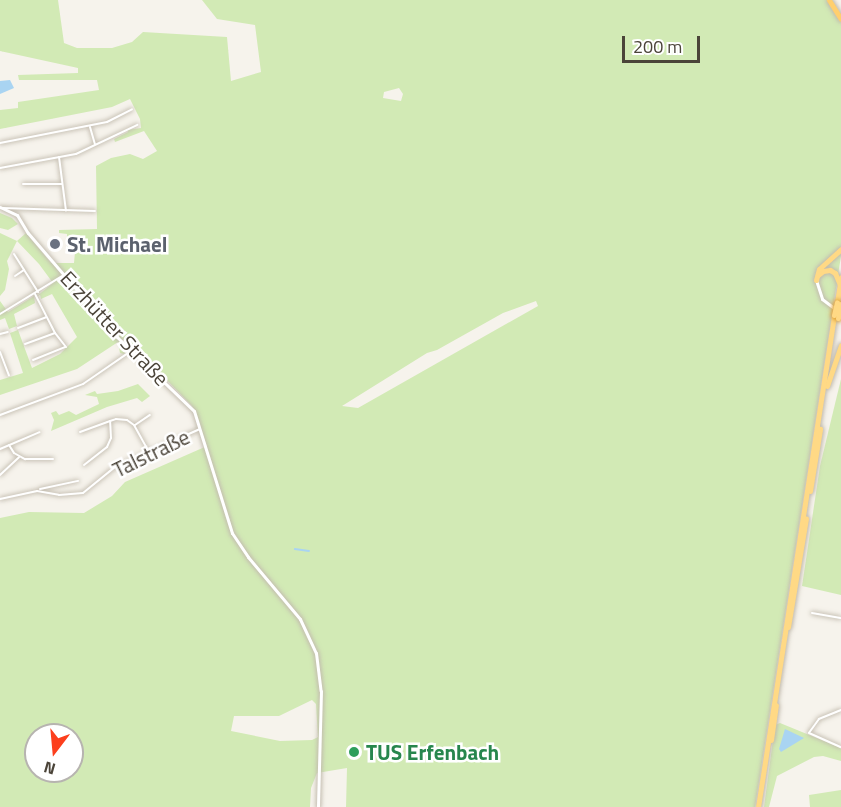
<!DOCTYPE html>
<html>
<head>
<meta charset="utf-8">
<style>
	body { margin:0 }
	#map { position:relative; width:841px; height:807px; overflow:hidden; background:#f6f3ec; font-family:"Titillium Web",sans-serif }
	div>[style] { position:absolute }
	.green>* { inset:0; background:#d2eab5 }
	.water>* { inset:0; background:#a9d4f2 }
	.stream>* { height:1.5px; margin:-0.75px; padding:0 0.75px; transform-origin:0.75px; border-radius:0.75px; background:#a9d4f2 }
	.roads { filter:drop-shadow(0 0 2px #c2bbae) drop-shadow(0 0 2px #c2bbae) }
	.minor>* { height:2px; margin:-1px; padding:0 1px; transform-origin:1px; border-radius:1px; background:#fff }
	.tertiary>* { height:3px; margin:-1.5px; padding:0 1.5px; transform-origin:1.5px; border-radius:1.5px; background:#fff }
	.trunk>* { height:5px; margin:-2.5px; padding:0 2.5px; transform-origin:2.5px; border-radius:2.5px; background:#ffd985 }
	.motorway>* { height:5px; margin:-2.5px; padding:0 2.5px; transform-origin:2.5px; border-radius:2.5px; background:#ffcf6e }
	.bridges { filter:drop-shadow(0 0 2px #e0a43c) drop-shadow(0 0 2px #e0a43c) }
	.trunk-bridge>* { height:5px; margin:-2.5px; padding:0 2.5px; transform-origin:2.5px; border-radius:2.5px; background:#ffd985 }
	.dots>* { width:16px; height:16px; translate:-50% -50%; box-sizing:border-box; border:3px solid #fff; border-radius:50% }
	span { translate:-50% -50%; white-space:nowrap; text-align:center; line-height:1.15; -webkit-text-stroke:5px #fff; paint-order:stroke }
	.worship-label { font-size:21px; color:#5b616d; font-weight:700 }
	.left { translate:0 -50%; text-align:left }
	.street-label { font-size:21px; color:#4b4439 }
	.leisure-label { font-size:21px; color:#27864d; font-weight:700 }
	.north { position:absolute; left:24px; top:723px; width:60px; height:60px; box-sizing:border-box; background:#fff; border:2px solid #b7b4b0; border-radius:50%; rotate:196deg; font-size:16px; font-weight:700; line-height:24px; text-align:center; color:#4b4439 }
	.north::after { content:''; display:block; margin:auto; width:21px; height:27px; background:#fc3f1d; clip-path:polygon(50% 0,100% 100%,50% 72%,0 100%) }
	.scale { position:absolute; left:622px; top:36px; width:78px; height:27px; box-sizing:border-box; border:3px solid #4b4439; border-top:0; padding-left:8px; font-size:18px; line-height:21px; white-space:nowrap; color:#4b4439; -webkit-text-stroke:4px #fff; paint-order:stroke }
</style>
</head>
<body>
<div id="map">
	<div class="green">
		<i style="clip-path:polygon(evenodd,0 0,58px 0,64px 43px,77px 48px,112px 48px,132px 42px,143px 32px,227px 37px,231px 81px,261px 72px,255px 25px,217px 19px,202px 0,827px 0,841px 20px,841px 256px,755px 807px,346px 807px,347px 768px,317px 773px,311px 788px,310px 807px,0 807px,0 518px,29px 512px,84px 513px,112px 496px,125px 482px,207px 446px,192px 406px,126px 338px,120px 342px,127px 350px,124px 354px,120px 353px,118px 342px,77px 369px,0 395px,0 380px,23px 373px,10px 333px,18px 330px,32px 368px,60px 354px,77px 337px,52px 294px,41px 299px,40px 295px,37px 296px,53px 283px,39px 264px,17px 241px,7px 261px,9px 269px,5px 290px,0 296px,0 233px,17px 241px,26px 233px,51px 263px,74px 263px,75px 252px,67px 251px,67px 234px,59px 233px,59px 230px,97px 229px,96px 166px,111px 158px,130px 154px,143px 159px,157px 151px,144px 131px,115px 142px,114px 139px,128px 132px,127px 130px,141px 128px,140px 119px,130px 99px,112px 107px,0 129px,0 110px,18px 108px,18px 102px,99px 90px,97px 80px,19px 80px,18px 75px,78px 73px,78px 68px,0 51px,0 0,399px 88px,403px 94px,401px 101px,383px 98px,384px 92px,399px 88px,0 0,536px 301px,538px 306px,358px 408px,342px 406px,427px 353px,437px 350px,503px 313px,536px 301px,0 0,312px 700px,316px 704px,318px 737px,312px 740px,280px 741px,231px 731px,234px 716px,279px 716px,312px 700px,0 0,36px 735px,72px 735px,72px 771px,36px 771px,36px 735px)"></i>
		<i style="clip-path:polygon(0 213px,12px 218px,18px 224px,8px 230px,0 228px)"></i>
		<i style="clip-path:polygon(34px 296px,35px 303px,14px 314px,17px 326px,9px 329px,5px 318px,0 320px,0 301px,8px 312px)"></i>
		<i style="clip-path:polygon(841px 379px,841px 595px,802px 586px,820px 466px)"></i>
		<i style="clip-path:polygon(138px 384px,150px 396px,142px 402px,137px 398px,107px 407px,51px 431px,54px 420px,51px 413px,56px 411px,59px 415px,69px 411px,76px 415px,99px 404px,97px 397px,85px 395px,95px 391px,97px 394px,118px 391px)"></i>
		<i style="clip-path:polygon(780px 723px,841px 748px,841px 761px,823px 756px,814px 757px,777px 776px,769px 807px,764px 807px,775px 725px)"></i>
		<i style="clip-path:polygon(841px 790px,841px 807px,810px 807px,809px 795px)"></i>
	</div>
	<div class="water">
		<i style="clip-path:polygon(10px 80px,14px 88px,0 94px,0 81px)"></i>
		<i style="clip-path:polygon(785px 729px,804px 738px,781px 752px,779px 749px)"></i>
	</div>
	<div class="stream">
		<i style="left:295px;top:549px;width:14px;rotate:8deg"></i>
	</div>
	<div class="roads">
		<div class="minor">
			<i style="left:90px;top:127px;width:18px;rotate:74deg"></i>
			<i style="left:0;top:143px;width:109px;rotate:-11.1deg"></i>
			<i style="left:107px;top:122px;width:28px;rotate:-27deg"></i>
			<i style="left:59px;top:157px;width:54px;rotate:82.6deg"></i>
			<i style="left:0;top:168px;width:77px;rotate:-10.4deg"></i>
			<i style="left:76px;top:154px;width:68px;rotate:-25.4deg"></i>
			<i style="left:23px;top:184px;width:39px"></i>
			<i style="left:3px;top:208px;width:92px;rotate:1.9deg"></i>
			<i style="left:14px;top:254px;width:45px;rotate:57.7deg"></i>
			<i style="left:15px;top:276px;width:11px;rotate:-34deg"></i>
			<i style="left:0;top:314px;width:75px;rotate:-31.4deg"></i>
			<i style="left:18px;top:328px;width:30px;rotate:-21deg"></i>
			<i style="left:0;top:334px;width:8px;rotate:-14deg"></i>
			<i style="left:25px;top:344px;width:32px;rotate:-20deg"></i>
			<i style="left:0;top:352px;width:25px;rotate:69deg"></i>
			<i style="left:33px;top:360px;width:35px;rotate:-22deg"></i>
			<i style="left:66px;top:347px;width:18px;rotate:-128deg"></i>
			<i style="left:55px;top:333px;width:44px;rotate:-117.1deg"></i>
			<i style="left:0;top:415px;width:89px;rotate:-20.5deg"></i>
			<i style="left:83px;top:384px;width:58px;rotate:-34.5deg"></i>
			<i style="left:135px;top:425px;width:18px;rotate:-34deg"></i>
			<i style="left:80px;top:432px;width:32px;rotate:-20deg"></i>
			<i style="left:9px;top:445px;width:9px;rotate:58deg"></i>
			<i style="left:14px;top:453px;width:13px;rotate:29deg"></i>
			<i style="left:25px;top:459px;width:28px"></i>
			<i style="left:0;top:449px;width:43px;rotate:-23deg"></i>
			<i style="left:84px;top:465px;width:29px;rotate:-38deg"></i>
			<i style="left:107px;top:447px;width:10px;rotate:-66deg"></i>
			<i style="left:111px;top:438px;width:17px;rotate:-93deg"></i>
			<i style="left:110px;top:421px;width:6px;rotate:-18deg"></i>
			<i style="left:116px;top:419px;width:11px;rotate:5deg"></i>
			<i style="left:127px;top:420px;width:9px;rotate:36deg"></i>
			<i style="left:134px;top:425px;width:31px;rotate:61deg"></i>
			<i style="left:0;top:475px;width:26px;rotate:-43deg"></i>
			<i style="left:40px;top:489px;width:39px;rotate:-12deg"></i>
			<i style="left:0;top:499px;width:38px;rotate:-12deg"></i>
			<i style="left:37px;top:491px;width:22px;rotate:10deg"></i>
			<i style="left:59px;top:495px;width:24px;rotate:-5deg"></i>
			<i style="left:83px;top:493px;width:41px;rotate:-39.1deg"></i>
			<i style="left:115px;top:467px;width:93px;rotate:-24.1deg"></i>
			<i style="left:812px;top:613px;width:29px;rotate:10deg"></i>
			<i style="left:841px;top:710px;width:24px;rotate:158deg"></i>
			<i style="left:819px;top:719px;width:17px;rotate:126deg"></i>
			<i style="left:809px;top:733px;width:35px;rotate:24deg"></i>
		</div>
		<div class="tertiary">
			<i style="left:0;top:207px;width:19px;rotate:25deg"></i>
			<i style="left:17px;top:215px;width:21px;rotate:59deg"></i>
			<i style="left:28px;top:233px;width:137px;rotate:49.4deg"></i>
			<i style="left:117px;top:337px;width:107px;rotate:43.9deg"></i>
			<i style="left:194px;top:411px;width:128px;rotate:72.7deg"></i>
			<i style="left:232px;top:533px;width:29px;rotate:56deg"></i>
			<i style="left:248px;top:557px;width:81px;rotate:50deg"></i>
			<i style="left:300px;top:619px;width:38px;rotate:65deg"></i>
			<i style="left:316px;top:653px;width:38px;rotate:83deg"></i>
			<i style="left:321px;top:691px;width:116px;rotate:91.5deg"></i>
			<i style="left:816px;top:280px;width:20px;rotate:72deg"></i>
			<i style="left:822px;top:299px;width:15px;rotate:37deg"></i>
		</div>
		<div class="trunk">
			<i style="left:818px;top:275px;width:6px;rotate:-39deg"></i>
			<i style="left:823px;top:271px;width:7px;rotate:-8deg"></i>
			<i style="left:830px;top:270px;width:6px;rotate:31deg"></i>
			<i style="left:835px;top:273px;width:13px;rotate:67deg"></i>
			<i style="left:816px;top:280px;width:11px;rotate:-75deg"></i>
			<i style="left:819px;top:269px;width:30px;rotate:-42deg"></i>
			<i style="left:837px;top:302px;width:25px;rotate:-81deg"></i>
			<i style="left:827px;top:386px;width:43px;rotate:-71.1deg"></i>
			<i style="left:810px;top:491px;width:63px;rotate:-80.8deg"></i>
			<i style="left:788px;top:627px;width:110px;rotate:-80.6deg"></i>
			<i style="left:771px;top:740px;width:35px;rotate:-82deg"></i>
			<i style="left:758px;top:807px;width:498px;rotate:-81.2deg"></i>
		</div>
		<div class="motorway">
			<i style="left:829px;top:0;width:22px;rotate:58deg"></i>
		</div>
	</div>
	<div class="bridges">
		<div class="trunk-bridge">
			<i style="left:834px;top:315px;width:13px;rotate:-77deg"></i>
			<i style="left:838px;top:318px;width:14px;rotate:-82deg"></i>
		</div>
	</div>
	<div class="dots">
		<i style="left:55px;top:244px;background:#6b7280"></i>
		<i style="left:354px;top:752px;background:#2e9e5b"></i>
	</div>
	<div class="worship-label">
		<span class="left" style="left:67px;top:244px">St. Michael</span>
	</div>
	<div class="street-label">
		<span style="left:115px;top:328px;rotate:47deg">Erzhütter Straße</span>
		<span style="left:151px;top:453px;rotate:-26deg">Talstraße</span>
	</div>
	<div class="leisure-label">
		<span class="left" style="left:366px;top:752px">TUS Erfenbach</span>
	</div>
	<div class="north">N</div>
	<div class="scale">200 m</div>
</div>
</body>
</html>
